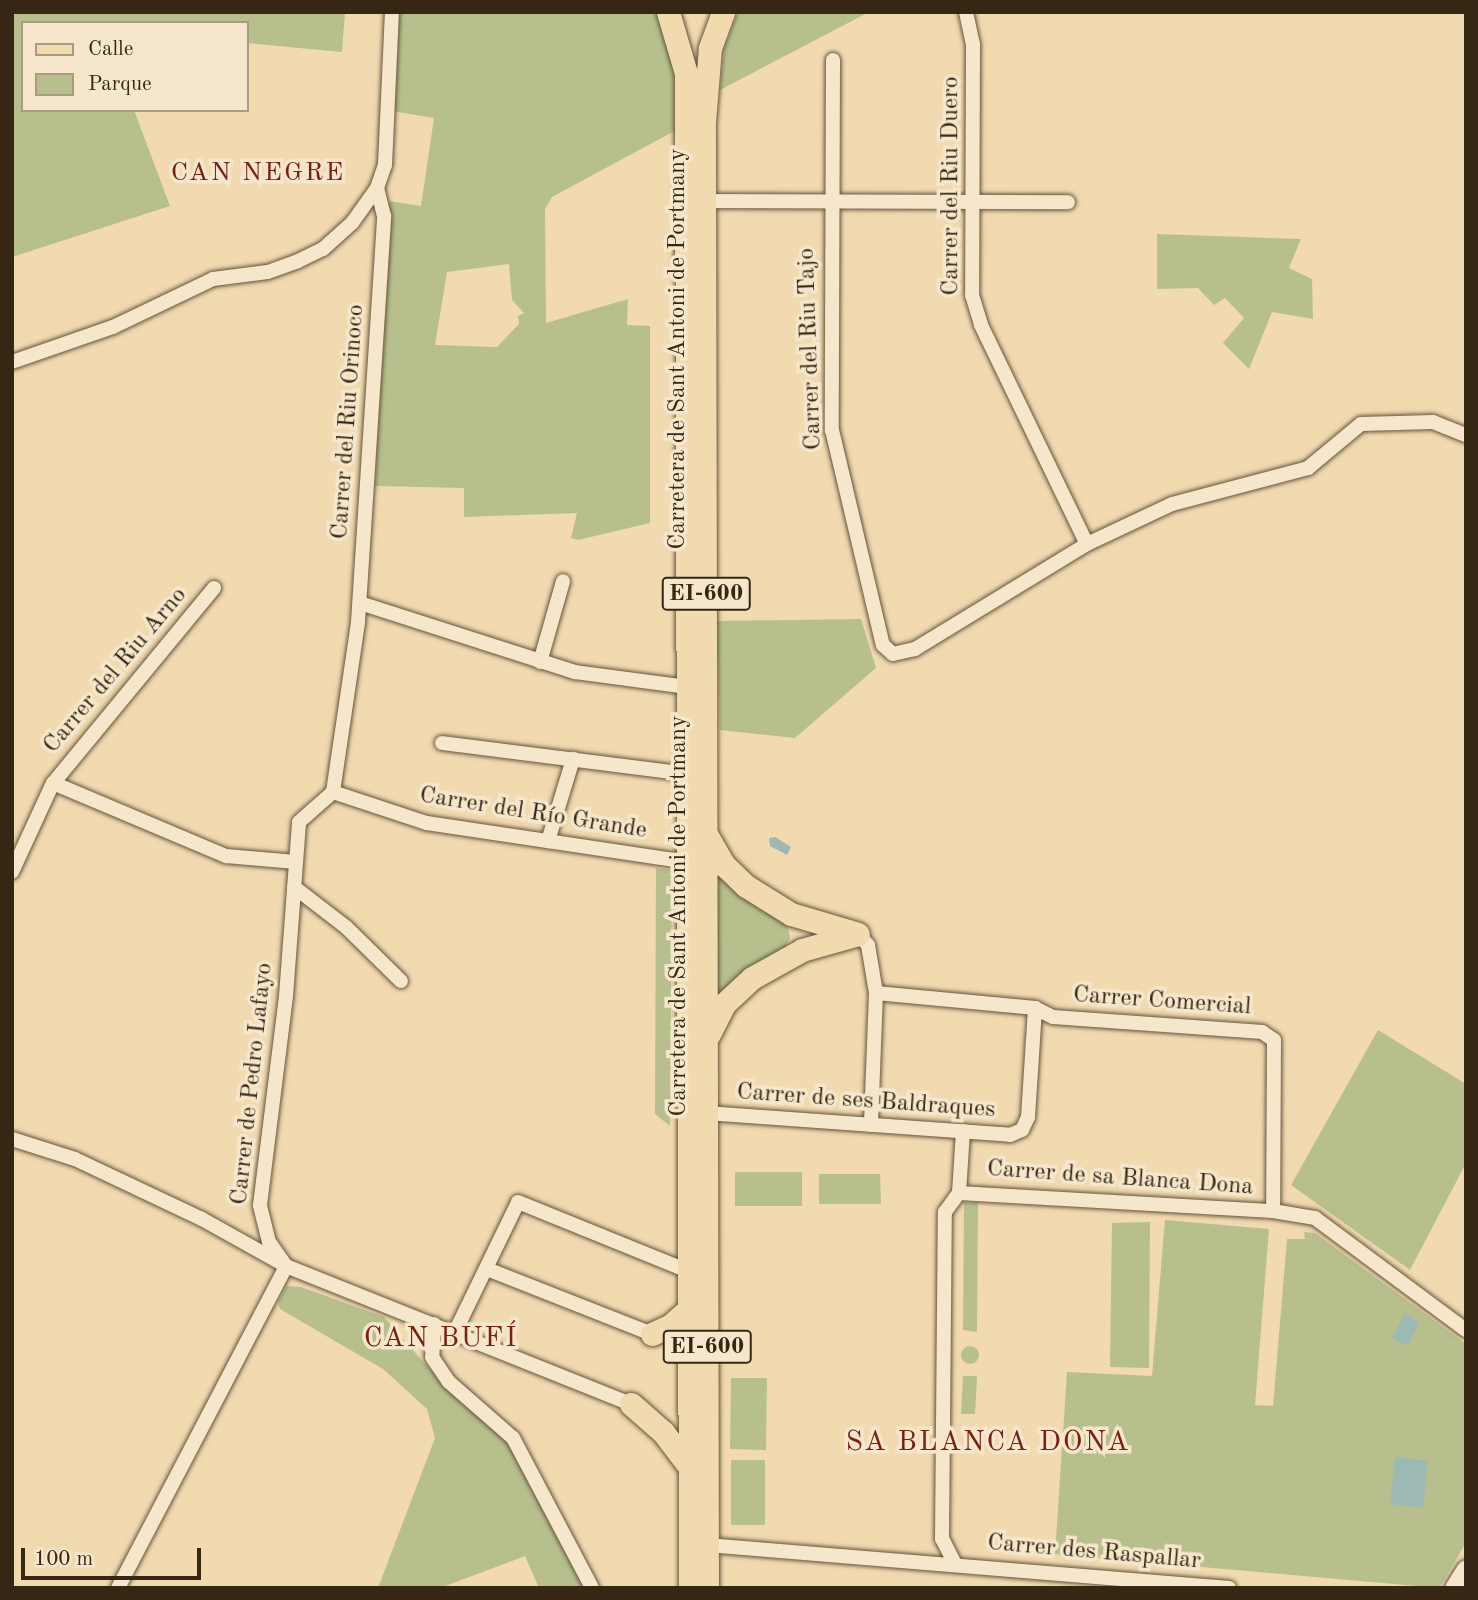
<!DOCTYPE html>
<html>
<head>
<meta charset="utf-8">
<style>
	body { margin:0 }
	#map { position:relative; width:1478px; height:1600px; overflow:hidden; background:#f1d9b0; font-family:"Old Standard TT",serif }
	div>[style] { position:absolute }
	.green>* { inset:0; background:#b7c08d }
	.round { border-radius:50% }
	.water>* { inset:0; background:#9db9b4 }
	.roads { filter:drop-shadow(0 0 2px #64543a) drop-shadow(0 0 2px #64543a) }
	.street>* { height:14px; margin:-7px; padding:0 7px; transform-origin:7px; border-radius:7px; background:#f6e6cc }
	.secondary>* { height:19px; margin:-9.5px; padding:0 9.5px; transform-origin:9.5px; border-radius:9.5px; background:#f6e6cc }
	.primary>* { height:23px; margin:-11.5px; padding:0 11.5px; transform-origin:11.5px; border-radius:11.5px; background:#f1d9b0 }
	span { translate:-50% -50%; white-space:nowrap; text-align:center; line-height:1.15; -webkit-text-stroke:7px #f6e6cc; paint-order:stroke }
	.shield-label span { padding:2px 5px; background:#f6e6cc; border:2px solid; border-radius:5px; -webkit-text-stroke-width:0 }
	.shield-label { font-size:23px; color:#352713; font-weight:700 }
	.street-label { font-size:24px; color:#352713 }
	.neighbourhood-label { font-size:26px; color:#7a1f14; letter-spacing:2px }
	.quarter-label { font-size:28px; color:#7a1f14; letter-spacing:2px }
	.frame { position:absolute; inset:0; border:14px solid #352713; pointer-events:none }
	.legend { position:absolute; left:21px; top:21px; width:228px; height:91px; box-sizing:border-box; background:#f6e6cc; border:2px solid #a99a82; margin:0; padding:9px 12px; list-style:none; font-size:21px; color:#352713 }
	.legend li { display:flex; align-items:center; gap:14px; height:35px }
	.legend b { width:35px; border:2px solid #a99a82 }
	.scale { position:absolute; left:21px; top:1548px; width:180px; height:32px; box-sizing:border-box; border:4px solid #352713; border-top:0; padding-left:9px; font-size:21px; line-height:24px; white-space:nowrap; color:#352713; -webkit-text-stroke:5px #f6e6cc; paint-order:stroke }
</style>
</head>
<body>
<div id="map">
	<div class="green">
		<i style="clip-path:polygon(12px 12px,345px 12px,342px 52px,247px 43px,247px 23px,23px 23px,23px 110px,134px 110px,170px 206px,12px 257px)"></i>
		<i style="clip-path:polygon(evenodd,397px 12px,658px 12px,678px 63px,680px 128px,552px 197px,545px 209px,546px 323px,628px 299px,627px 325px,650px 326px,650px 523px,578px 540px,571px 538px,577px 513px,464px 517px,464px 488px,375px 486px,389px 201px,421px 206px,434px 118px,392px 111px,397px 12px,509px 264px,512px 300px,524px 313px,518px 316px,519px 324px,497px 347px,435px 345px,447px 272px,509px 264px)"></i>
		<i style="clip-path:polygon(738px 12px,869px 12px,720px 90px,724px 49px)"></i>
		<i style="clip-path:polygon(1157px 234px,1301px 239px,1289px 268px,1312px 279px,1313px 319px,1272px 312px,1249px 369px,1223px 343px,1244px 318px,1225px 298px,1214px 305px,1198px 288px,1157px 289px)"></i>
		<i style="clip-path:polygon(861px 619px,876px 668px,795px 738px,720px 730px,717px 621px)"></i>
		<i style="clip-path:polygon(714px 862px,787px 923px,790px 938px,783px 951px,716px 1008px)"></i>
		<i style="clip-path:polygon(656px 868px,672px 870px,670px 1126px,655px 1114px)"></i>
		<i style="clip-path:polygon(1378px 1030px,1466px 1084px,1466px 1163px,1410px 1270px,1291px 1185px)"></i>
		<i style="clip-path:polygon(735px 1172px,802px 1172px,802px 1206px,735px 1206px)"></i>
		<i style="clip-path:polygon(819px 1174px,880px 1174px,881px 1204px,819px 1204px)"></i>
		<i style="clip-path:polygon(978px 1202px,977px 1332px,963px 1330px,964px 1203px)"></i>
		<i style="clip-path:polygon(1165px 1220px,1269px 1229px,1255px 1405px,1273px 1406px,1287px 1239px,1305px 1239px,1304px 1232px,1315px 1233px,1466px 1344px,1466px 1543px,1439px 1588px,1055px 1554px,1067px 1372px,1152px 1376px)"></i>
		<i style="clip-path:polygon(1150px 1222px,1149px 1368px,1110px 1367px,1112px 1223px)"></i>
		<i style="clip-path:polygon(286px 1286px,301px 1287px,384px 1317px,439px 1380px,513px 1447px,584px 1588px,539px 1588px,525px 1556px,440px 1588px,378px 1588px,435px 1438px,427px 1409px,383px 1369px,280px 1309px,278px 1302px)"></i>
		<i class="round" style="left:961px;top:1346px;width:18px;height:18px"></i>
		<i style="clip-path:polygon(963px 1376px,977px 1376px,975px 1414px,961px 1414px)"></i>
		<i style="clip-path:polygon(731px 1378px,767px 1378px,766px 1450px,730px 1449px)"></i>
		<i style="clip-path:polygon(731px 1460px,765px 1460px,765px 1525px,731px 1525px)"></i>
	</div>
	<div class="water">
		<i style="clip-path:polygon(775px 837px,791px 847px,787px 855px,770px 846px,769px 838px)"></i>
		<i style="clip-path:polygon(1405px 1313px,1419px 1322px,1408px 1346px,1392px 1338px)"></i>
		<i style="clip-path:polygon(1395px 1457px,1428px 1461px,1423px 1508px,1390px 1504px)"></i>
	</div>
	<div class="roads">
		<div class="street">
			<i style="left:966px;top:12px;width:33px;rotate:78deg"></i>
			<i style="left:973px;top:44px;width:251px;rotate:90.2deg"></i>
			<i style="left:972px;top:295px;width:31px;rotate:73deg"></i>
			<i style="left:981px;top:325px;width:243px;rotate:64.2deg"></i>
			<i style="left:833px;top:60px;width:370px;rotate:90.2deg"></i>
			<i style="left:832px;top:430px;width:221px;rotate:76.7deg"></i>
			<i style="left:883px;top:645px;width:13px;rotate:42deg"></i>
			<i style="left:893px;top:654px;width:23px;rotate:-13deg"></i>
			<i style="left:915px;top:649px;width:202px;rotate:-31.4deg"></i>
			<i style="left:1087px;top:544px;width:94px;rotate:-25.2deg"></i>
			<i style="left:1172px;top:504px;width:141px;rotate:-14.8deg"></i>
			<i style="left:1308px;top:468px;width:69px;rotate:-39.7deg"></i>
			<i style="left:1361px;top:424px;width:72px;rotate:-1.6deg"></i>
			<i style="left:1433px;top:422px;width:35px;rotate:22deg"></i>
			<i style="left:705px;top:201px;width:363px;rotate:0.2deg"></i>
			<i style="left:12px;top:362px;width:107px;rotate:-19.1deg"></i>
			<i style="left:113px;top:327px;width:111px;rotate:-25.6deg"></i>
			<i style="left:213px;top:279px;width:55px;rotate:-7.3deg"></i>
			<i style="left:268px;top:272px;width:32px;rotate:-20deg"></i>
			<i style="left:298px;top:261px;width:28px;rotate:-26deg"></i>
			<i style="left:323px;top:249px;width:39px;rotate:-42deg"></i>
			<i style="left:352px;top:223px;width:43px;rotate:-54.5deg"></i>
			<i style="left:377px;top:188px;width:24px;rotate:-71deg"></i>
			<i style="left:385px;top:165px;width:153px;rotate:-87.4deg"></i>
			<i style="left:214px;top:588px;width:253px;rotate:129.5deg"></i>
			<i style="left:53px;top:783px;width:188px;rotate:22.9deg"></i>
			<i style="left:226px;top:856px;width:70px;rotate:4.9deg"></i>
			<i style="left:360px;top:603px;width:226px;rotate:17.8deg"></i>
			<i style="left:575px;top:672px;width:114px;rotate:7.6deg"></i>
			<i style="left:540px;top:662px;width:84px;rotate:-74.1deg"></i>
			<i style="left:442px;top:743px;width:248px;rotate:7.2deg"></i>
			<i style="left:333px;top:792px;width:99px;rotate:18.3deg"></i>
			<i style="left:427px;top:823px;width:264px;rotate:8.5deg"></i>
			<i style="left:548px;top:841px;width:86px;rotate:-73deg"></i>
			<i style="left:12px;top:872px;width:98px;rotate:-65.3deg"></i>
			<i style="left:294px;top:887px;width:66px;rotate:37.6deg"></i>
			<i style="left:346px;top:927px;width:77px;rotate:44.5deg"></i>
			<i style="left:858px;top:934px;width:15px;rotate:48deg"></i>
			<i style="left:868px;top:945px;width:49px;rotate:80.5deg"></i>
			<i style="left:876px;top:993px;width:132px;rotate:92.2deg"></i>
			<i style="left:876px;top:993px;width:160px;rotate:5.4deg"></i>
			<i style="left:1035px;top:1008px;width:20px;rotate:27deg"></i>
			<i style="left:1053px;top:1017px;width:210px;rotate:4.1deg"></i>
			<i style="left:1262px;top:1032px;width:14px;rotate:34deg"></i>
			<i style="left:1274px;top:1040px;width:171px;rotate:90.3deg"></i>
			<i style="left:706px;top:1113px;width:305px;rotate:4.1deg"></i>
			<i style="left:1010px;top:1135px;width:13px;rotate:-23deg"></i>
			<i style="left:1022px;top:1130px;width:14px;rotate:-65deg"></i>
			<i style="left:1028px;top:1117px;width:109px;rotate:-86.3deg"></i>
			<i style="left:12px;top:1139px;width:66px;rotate:17.6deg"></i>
			<i style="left:75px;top:1159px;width:140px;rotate:25.3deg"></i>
			<i style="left:202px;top:1219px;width:96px;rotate:29.2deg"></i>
			<i style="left:286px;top:1266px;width:372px;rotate:21.8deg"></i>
			<i style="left:959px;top:1193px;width:62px;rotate:-86.3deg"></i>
			<i style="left:286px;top:1266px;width:29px;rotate:-125deg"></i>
			<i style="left:269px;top:1242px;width:38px;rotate:-104deg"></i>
			<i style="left:260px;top:1205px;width:211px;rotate:-82.9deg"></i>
			<i style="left:286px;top:996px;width:174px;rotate:-85.7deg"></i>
			<i style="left:299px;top:822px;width:45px;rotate:-41.4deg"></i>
			<i style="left:333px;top:792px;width:172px;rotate:-81.6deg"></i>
			<i style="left:358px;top:622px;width:407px;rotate:-86.3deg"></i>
			<i style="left:384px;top:216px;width:29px;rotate:-104deg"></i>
			<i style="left:487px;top:1269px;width:177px;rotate:21.5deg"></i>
			<i style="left:434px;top:1324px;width:33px;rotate:93deg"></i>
			<i style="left:432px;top:1357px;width:30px;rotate:56deg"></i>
			<i style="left:449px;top:1382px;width:85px;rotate:41.2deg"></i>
			<i style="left:513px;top:1438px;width:170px;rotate:62.2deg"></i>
			<i style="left:455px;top:1332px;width:144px;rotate:-64.1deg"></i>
			<i style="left:518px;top:1202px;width:183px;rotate:22.1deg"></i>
			<i style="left:707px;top:1545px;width:524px;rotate:4.71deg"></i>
			<i style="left:955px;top:1564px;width:28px;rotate:-117deg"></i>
			<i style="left:942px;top:1539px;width:327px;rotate:-89.5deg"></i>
			<i style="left:945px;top:1212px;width:24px;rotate:-54deg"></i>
			<i style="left:959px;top:1193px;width:315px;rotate:3.3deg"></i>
			<i style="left:1273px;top:1211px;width:43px;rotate:9.5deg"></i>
			<i style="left:1315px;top:1218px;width:188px;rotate:36.6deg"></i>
			<i style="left:118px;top:1588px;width:363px;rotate:-62.4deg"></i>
		</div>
		<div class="secondary">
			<i style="left:1454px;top:1588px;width:22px;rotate:-58deg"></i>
		</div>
		<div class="primary">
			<i style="left:668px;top:12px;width:64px;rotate:73.6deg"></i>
			<i style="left:686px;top:73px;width:1515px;rotate:89.85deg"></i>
			<i style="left:706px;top:834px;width:36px;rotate:60deg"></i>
			<i style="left:724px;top:865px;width:30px;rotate:44deg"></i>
			<i style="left:746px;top:886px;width:53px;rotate:31.9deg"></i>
			<i style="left:791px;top:914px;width:67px;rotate:16.5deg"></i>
			<i style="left:709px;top:1034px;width:34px;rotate:-63deg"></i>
			<i style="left:724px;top:1004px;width:38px;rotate:-43deg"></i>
			<i style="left:752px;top:978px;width:57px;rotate:-29.2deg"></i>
			<i style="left:802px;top:950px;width:58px;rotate:-15.9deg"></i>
			<i style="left:652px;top:1334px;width:21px;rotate:-25deg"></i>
			<i style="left:671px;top:1325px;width:24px;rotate:-42deg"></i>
			<i style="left:631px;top:1404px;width:43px;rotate:41.2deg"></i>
			<i style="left:663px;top:1432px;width:43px;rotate:52.6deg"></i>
			<i style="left:707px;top:1588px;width:1466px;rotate:-90.12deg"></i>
			<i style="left:704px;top:122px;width:74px;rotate:-85.4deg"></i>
			<i style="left:710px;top:48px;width:38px;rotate:-70deg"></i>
		</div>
	</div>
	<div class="shield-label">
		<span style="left:706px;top:594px">EI-600</span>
		<span style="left:707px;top:1347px">EI-600</span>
	</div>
	<div class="street-label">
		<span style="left:952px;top:186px;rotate:-90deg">Carrer del Riu Duero</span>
		<span style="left:679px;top:349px;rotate:-90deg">Carretera de Sant Antoni de Portmany</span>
		<span style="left:811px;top:349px;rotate:-92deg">Carrer del Riu Tajo</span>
		<span style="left:349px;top:422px;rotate:-86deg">Carrer del Riu Orinoco</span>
		<span style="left:116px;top:671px;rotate:-50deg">Carrer del Riu Arno</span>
		<span style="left:533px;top:814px;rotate:9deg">Carrer del Río Grande</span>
		<span style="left:680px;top:916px;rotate:-90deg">Carretera de Sant Antoni de Portmany</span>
		<span style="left:1162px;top:1002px;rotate:4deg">Carrer Comercial</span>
		<span style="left:253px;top:1084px;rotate:-84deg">Carrer de Pedro Lafayo</span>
		<span style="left:866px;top:1102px;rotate:4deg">Carrer de ses Baldraques</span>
		<span style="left:1120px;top:1179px;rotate:4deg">Carrer de sa Blanca Dona</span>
		<span style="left:1094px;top:1553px;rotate:5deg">Carrer des Raspallar</span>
	</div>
	<div class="neighbourhood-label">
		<span style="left:258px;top:174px">CAN NEGRE</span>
	</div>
	<div class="quarter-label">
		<span style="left:441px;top:1339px">CAN BUFÍ</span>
		<span style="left:988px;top:1443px">SA BLANCA DONA</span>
	</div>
	<div class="frame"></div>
	<ul class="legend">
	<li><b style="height:9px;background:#f1d9b0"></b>Calle</li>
	<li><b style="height:19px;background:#b7c08d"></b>Parque</li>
	</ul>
	<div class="scale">100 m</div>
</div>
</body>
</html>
